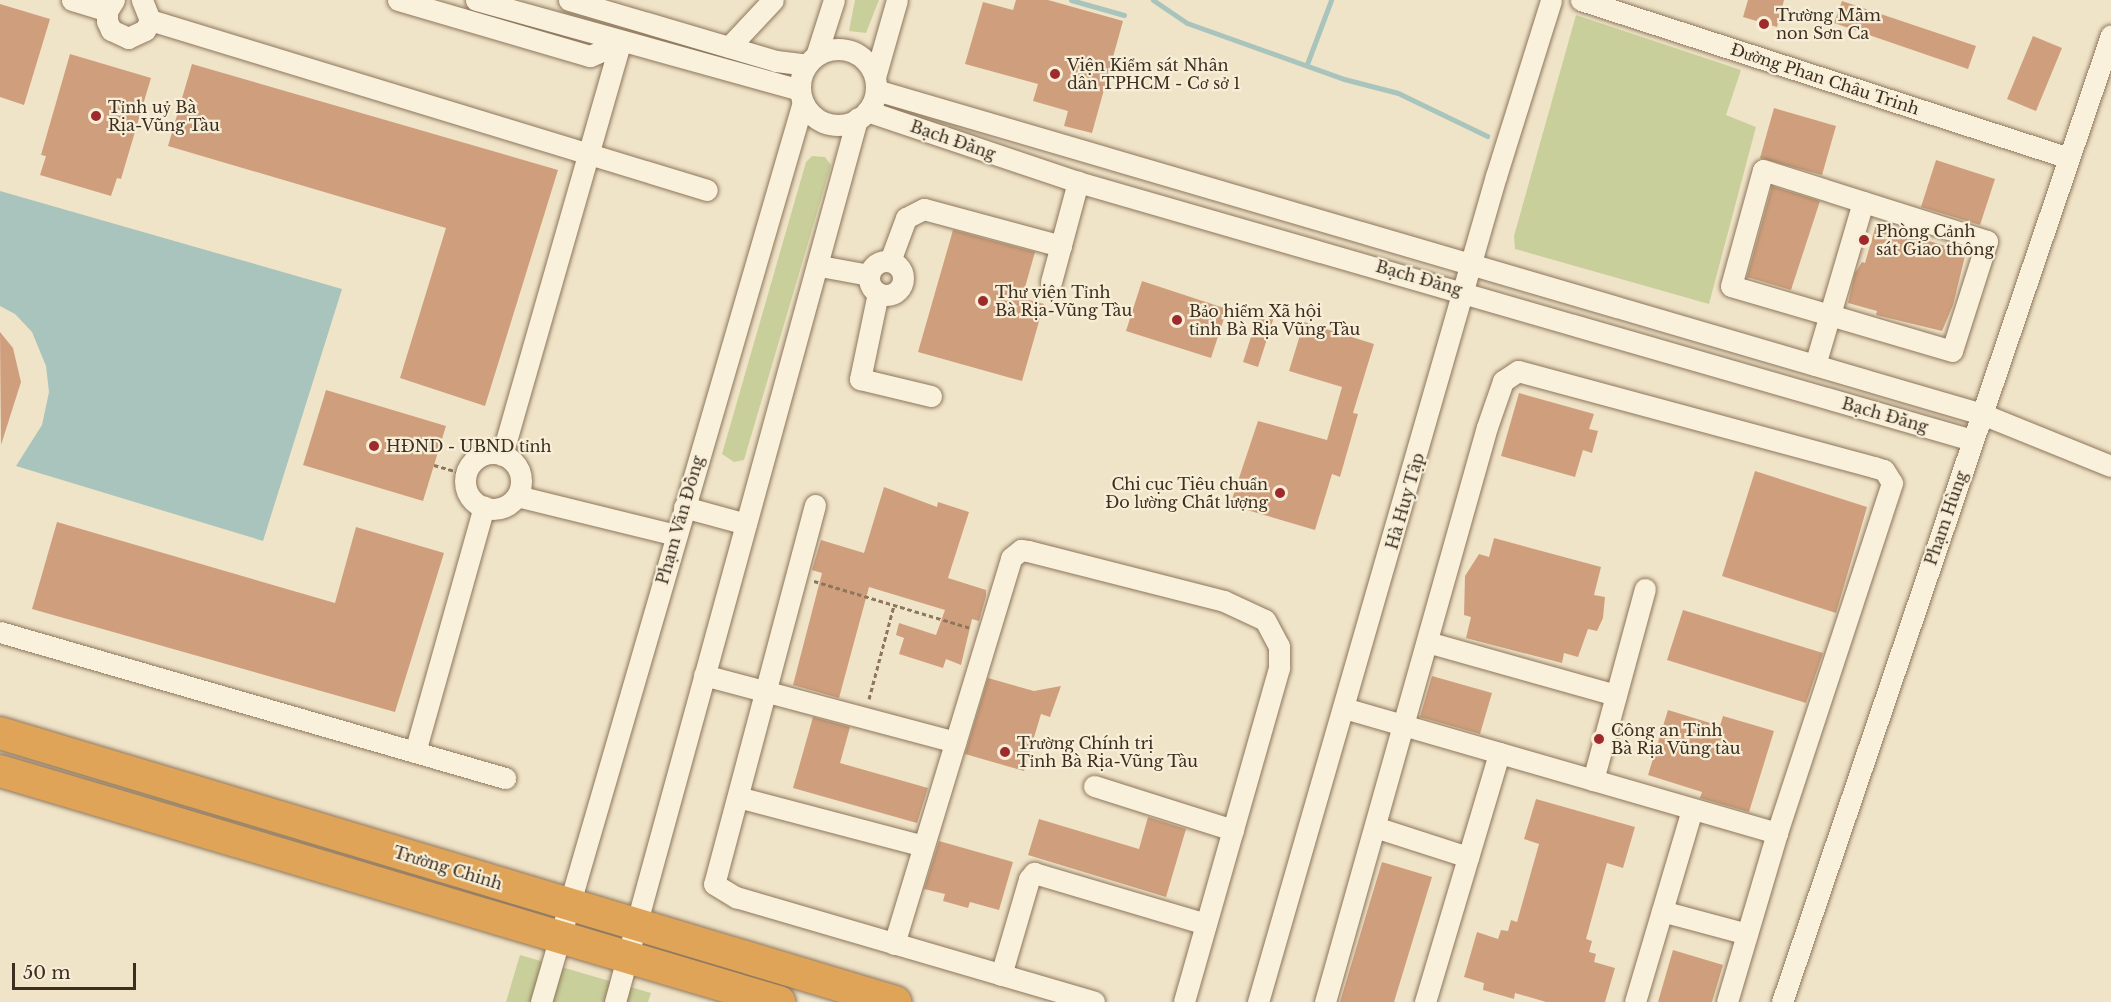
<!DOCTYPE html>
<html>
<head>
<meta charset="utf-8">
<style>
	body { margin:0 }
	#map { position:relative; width:2111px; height:1002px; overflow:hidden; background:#f0e4c8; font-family:"Libre Baskerville",serif }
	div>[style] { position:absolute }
	.green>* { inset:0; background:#c9cf9b }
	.water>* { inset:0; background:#a9c4bc }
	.stream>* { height:5px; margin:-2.5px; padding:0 2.5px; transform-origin:2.5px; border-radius:2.5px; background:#a9c4bc }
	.building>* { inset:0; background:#cf9f7d }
	.path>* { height:3px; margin-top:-1.5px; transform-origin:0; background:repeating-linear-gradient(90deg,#8d765c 0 4.5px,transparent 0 7.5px) }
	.roads { filter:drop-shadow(0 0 2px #8d765c) drop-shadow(0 0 2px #8d765c) }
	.minor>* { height:21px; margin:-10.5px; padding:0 10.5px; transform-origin:10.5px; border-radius:10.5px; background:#faf1dc }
	.minor>.ring { margin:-10.5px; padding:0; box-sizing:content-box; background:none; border:21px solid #faf1dc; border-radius:50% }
	.highway>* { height:32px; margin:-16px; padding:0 16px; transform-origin:16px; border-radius:16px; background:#e0a458 }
	.dots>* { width:16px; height:16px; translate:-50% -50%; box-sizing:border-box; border:3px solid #f7eed8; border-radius:50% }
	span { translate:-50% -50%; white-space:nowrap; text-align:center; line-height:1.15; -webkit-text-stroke:4.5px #f7eed8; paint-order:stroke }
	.poi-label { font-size:16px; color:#3d2e20 }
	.left { translate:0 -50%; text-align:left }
	.right { translate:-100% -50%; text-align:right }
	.street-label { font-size:16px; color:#3d2e20 }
	.scale { position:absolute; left:12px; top:963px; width:124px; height:27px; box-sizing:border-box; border:3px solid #3d2e20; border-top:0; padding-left:8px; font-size:18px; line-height:21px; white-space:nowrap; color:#3d2e20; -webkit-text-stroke:4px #f7eed8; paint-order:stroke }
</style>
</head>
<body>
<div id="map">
	<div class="green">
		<i style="clip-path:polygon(855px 0,879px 0,866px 33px,849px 31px)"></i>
		<i style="clip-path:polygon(1576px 15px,1741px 70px,1726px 115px,1756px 127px,1709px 304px,1515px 249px,1514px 236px)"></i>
		<i style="clip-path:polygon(812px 156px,825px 157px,831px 165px,744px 460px,734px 462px,722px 454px,806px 162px)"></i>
		<i style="clip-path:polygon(520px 955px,651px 993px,648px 1002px,506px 1002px)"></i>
	</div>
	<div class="water">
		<i style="clip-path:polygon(0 191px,342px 289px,263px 541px,16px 466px,42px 425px,49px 392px,46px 366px,32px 332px,15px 314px,0 306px)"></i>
	</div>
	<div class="stream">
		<i style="left:1071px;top:0;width:55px;rotate:15.8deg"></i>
		<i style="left:1153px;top:0;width:41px;rotate:34.1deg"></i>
		<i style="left:1187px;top:23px;width:167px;rotate:19.6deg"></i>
		<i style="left:1344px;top:79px;width:56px;rotate:14.5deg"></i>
		<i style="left:1398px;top:93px;width:99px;rotate:25.8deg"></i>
		<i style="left:1307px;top:64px;width:68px;rotate:-69.4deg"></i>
	</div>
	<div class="building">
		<i style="clip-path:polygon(1016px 0,1048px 0,1123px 21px,1092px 133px,1064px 126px,1068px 111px,1033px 101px,1038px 84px,965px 64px,983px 2px,1013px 10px)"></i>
		<i style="clip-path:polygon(1748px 0,1784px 0,1777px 27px,1743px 17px)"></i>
		<i style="clip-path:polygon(1842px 1px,1976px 46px,1968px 69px,1834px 23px)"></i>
		<i style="clip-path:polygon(0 4px,50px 19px,24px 105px,0 97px)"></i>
		<i style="clip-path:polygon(2033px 36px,2062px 48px,2036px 111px,2007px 99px)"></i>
		<i style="clip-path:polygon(70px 54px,151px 78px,121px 179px,117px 178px,111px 196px,40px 175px,46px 156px,41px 155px)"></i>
		<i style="clip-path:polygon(192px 64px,558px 170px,485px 406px,400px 378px,446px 228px,168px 146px)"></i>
		<i style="clip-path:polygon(1774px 108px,1836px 126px,1822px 175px,1760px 158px)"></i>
		<i style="clip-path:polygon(1936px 160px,1995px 179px,1980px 225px,1921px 207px)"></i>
		<i style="clip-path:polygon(1772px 186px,1820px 201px,1791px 290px,1747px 277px)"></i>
		<i style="clip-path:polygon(1876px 225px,1966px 252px,1953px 305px,1942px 331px,1876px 315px,1877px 311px,1848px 303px,1855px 273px,1862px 262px,1865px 263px)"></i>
		<i style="clip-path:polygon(953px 230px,1035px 252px,1022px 298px,1044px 304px,1022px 381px,918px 352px)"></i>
		<i style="clip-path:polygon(1142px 281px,1227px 309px,1211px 358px,1126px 331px)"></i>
		<i style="clip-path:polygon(1259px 312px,1274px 317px,1258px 367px,1243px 362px)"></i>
		<i style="clip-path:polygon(1304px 322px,1374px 344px,1353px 413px,1358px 414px,1340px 477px,1332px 474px,1315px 530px,1230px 505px,1258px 421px,1327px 440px,1342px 387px,1289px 371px)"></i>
		<i style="clip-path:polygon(0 332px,13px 348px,21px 382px,1px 445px)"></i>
		<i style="clip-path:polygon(326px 390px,446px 426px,423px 501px,303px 465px)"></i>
		<i style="clip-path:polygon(1519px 393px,1594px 414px,1589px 429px,1598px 431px,1592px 453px,1583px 450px,1575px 477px,1501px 456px)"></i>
		<i style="clip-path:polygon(1755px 471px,1867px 507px,1836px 613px,1722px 576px)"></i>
		<i style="clip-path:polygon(884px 487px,937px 507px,938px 502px,969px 512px,948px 578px,986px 590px,986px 596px,979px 621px,972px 619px,961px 665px,946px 659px,943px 668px,899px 654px,904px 638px,896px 635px,899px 623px,936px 635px,945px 610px,869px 587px,839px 698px,793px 685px,822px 573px,812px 570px,821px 540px,864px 553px)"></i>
		<i style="clip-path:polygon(57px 522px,335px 603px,356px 527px,444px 553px,395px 712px,32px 609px)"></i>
		<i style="clip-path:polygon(1494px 538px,1601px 567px,1594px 595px,1605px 597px,1603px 618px,1597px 631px,1588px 629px,1578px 657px,1564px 653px,1562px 663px,1466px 638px,1471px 617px,1464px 615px,1465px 576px,1479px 554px,1489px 557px)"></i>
		<i style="clip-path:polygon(1683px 610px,1823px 653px,1806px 703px,1667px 660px)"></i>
		<i style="clip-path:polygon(1432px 676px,1492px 693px,1480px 734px,1420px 717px)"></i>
		<i style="clip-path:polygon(988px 678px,1034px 691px,1061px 686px,1050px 717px,1041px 714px,1024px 771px,965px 754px)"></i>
		<i style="clip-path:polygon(1668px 710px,1720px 726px,1723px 716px,1774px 731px,1749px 812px,1700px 798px,1702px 792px,1648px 775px)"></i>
		<i style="clip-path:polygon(813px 717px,850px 727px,840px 763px,928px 788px,917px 823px,793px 788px)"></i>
		<i style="clip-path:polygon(1536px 799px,1635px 827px,1623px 868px,1607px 863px,1586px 939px,1592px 941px,1589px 952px,1596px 954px,1594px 962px,1615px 968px,1605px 1002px,1546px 1002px,1515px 993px,1514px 999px,1483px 990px,1484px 983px,1464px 977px,1477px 932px,1498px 939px,1501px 930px,1508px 931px,1511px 920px,1517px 922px,1539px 844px,1524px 839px)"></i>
		<i style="clip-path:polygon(1148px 817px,1186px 829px,1166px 897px,1028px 855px,1039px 819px,1139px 849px)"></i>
		<i style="clip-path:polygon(939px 841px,1013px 862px,999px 910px,970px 902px,968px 908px,943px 901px,945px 894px,924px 889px)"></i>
		<i style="clip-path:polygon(1382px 862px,1432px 877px,1394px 1002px,1340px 1002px)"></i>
		<i style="clip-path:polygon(1673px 950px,1723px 965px,1712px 1002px,1658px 1002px)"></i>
	</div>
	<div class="path">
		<i style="left:434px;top:465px;width:33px;rotate:16deg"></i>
		<i style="left:814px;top:581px;width:164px;rotate:16.7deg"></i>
		<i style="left:869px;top:699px;width:97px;rotate:-75.1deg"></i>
	</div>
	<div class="roads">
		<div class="minor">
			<i style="left:72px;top:0;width:37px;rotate:17deg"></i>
			<i style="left:114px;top:0;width:13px;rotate:122deg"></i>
			<i style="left:107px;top:11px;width:10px;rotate:90deg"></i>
			<i style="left:107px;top:21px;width:10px;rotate:66deg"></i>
			<i style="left:111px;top:30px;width:19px;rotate:25deg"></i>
			<i style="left:128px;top:38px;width:19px;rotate:-25deg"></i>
			<i style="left:145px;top:30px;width:11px;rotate:-63deg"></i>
			<i style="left:150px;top:20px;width:22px;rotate:-112deg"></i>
			<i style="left:398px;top:0;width:200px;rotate:16.3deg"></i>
			<i style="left:590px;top:56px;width:33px;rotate:-23deg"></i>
			<i style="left:476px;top:0;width:336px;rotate:15.5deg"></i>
			<i style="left:569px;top:0;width:216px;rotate:16.4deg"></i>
			<i style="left:776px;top:61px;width:31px;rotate:7deg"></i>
			<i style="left:1581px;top:0;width:513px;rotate:17.94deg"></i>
			<i style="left:150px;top:20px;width:582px;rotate:16.97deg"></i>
			<i style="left:729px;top:47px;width:64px;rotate:-46.9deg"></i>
			<i class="ring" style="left:800px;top:49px;width:55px;height:55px"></i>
			<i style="left:816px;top:56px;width:59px;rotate:-72.2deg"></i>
			<i style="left:875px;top:77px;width:80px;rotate:-74.1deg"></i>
			<i style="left:876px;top:90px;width:1152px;rotate:16.33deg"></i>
			<i style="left:1982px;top:414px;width:139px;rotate:22deg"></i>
			<i style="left:867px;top:111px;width:223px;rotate:18.6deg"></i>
			<i style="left:1078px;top:182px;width:930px;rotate:16.1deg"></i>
			<i style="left:1763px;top:170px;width:235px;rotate:17.6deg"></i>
			<i style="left:1987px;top:241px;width:115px;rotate:107.7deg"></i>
			<i style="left:1952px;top:351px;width:230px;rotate:-163.6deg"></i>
			<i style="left:1731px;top:286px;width:120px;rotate:-74.6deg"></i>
			<i style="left:890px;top:261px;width:46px;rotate:-69.6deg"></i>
			<i style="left:906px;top:218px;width:20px;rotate:-27deg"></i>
			<i style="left:924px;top:209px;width:142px;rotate:15.1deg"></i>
			<i class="ring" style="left:869px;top:261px;width:13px;height:13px"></i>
			<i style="left:820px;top:266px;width:50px;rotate:10.4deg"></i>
			<i style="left:1051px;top:282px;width:104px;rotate:-74.9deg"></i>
			<i style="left:878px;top:293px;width:88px;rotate:101.8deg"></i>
			<i style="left:860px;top:379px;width:73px;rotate:13.5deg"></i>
			<i style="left:1815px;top:365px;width:170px;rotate:-73.6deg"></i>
			<i class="ring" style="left:465px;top:453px;width:35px;height:35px"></i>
			<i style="left:502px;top:455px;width:429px;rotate:-74deg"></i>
			<i style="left:517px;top:496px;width:164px;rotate:13.8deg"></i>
			<i style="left:815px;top:505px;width:392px;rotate:104.9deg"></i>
			<i style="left:714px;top:884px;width:26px;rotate:31deg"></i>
			<i style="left:736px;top:897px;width:373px;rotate:16.3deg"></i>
			<i style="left:684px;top:507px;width:64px;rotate:15.3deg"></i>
			<i style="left:0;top:632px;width:526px;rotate:16.13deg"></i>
			<i style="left:1427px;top:642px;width:196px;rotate:15.7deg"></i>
			<i style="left:704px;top:675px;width:260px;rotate:14.9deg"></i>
			<i style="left:1344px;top:708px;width:451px;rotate:16.1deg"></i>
			<i style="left:415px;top:752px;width:255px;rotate:-74.3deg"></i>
			<i style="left:1593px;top:780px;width:198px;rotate:-74.8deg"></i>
			<i style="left:1094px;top:786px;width:146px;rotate:17.6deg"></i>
			<i style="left:738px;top:797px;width:191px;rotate:14.8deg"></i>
			<i style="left:1375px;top:827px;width:98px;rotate:17.9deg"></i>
			<i style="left:1662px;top:911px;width:88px;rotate:15.1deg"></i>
			<i style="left:894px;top:944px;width:403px;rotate:-73.1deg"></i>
			<i style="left:1011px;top:558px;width:13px;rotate:-39deg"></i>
			<i style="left:1021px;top:550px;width:7px;rotate:8deg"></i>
			<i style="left:1028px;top:551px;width:202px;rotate:14.3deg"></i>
			<i style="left:1224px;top:601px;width:45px;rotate:24.9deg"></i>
			<i style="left:1265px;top:620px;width:30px;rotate:62deg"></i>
			<i style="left:1279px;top:646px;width:22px;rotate:90deg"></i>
			<i style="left:1279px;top:668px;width:347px;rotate:105.9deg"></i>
			<i style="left:1001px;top:975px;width:100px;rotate:-73.7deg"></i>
			<i style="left:1029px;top:879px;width:8px;rotate:-50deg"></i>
			<i style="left:1034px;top:873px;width:179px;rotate:16.5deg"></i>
			<i style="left:541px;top:1002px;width:937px;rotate:-73.77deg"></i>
			<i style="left:615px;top:1002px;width:916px;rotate:-74.67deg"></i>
			<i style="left:1258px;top:1002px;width:860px;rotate:-73.93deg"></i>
			<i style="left:1496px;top:176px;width:184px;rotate:-72.6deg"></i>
			<i style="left:1325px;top:1002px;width:597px;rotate:-74.27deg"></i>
			<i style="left:1487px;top:427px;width:49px;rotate:-70.8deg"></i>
			<i style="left:1503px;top:381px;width:18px;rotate:-34deg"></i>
			<i style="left:1518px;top:371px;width:369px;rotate:15.1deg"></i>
			<i style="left:1874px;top:467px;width:10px;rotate:17deg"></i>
			<i style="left:1884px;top:470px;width:15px;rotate:58deg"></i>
			<i style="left:1892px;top:483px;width:368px;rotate:108.2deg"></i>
			<i style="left:1777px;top:833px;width:176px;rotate:106.5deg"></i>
			<i style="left:1425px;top:1002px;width:260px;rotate:-73.4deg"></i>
			<i style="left:1635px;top:1002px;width:201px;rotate:-73.5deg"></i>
			<i style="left:1782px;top:1002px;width:1021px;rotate:-71.21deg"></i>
		</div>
		<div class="highway">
			<i style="left:0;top:733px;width:935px;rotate:16.73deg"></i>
			<i style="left:0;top:771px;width:813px;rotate:16.52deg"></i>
		</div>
	</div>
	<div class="dots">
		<i style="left:1764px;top:24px;background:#9e2a2b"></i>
		<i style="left:1055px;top:74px;background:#9e2a2b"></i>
		<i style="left:96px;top:116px;background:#9e2a2b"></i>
		<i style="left:1864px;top:240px;background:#9e2a2b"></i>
		<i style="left:983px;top:301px;background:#9e2a2b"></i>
		<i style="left:1177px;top:320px;background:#9e2a2b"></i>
		<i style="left:374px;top:446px;background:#9e2a2b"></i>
		<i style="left:1280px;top:493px;background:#9e2a2b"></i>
		<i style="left:1599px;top:739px;background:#9e2a2b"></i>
		<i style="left:1005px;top:752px;background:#9e2a2b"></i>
	</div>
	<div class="poi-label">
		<span class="left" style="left:1776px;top:24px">Trường Mầm<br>non Sơn Ca</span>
		<span class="left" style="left:1067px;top:74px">Viện Kiểm sát Nhân<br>dân TPHCM - Cơ sở 1</span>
		<span class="left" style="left:108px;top:116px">Tỉnh uỷ Bà<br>Rịa-Vũng Tàu</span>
		<span class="left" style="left:1876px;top:240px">Phòng Cảnh<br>sát Giao thông</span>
		<span class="left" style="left:995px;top:301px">Thư viện Tỉnh<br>Bà Rịa-Vũng Tàu</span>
		<span class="left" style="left:1189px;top:320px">Bảo hiểm Xã hội<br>tỉnh Bà Rịa Vũng Tàu</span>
		<span class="left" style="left:386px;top:446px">HĐND - UBND tỉnh</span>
		<span class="right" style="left:1268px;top:493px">Chi cục Tiêu chuẩn<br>Đo lường Chất lượng</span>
		<span class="left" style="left:1611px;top:739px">Công an Tỉnh<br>Bà Rịa Vũng tàu</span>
		<span class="left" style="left:1017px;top:752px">Trường Chính trị<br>Tỉnh Bà Rịa-Vũng Tàu</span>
	</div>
	<div class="street-label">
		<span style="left:1825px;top:79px;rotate:18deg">Đường Phan Châu Trinh</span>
		<span style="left:953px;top:140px;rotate:19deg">Bạch Đằng</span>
		<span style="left:1419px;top:278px;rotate:16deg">Bạch Đằng</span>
		<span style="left:1885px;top:415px;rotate:16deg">Bạch Đằng</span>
		<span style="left:1405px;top:501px;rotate:-74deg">Hà Huy Tập</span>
		<span style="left:1946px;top:518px;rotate:-71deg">Phạm Hùng</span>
		<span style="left:680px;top:520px;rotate:-74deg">Phạm Văn Đồng</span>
		<span style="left:448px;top:868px;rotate:17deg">Trường Chinh</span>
	</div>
	<div class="scale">50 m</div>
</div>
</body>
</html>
